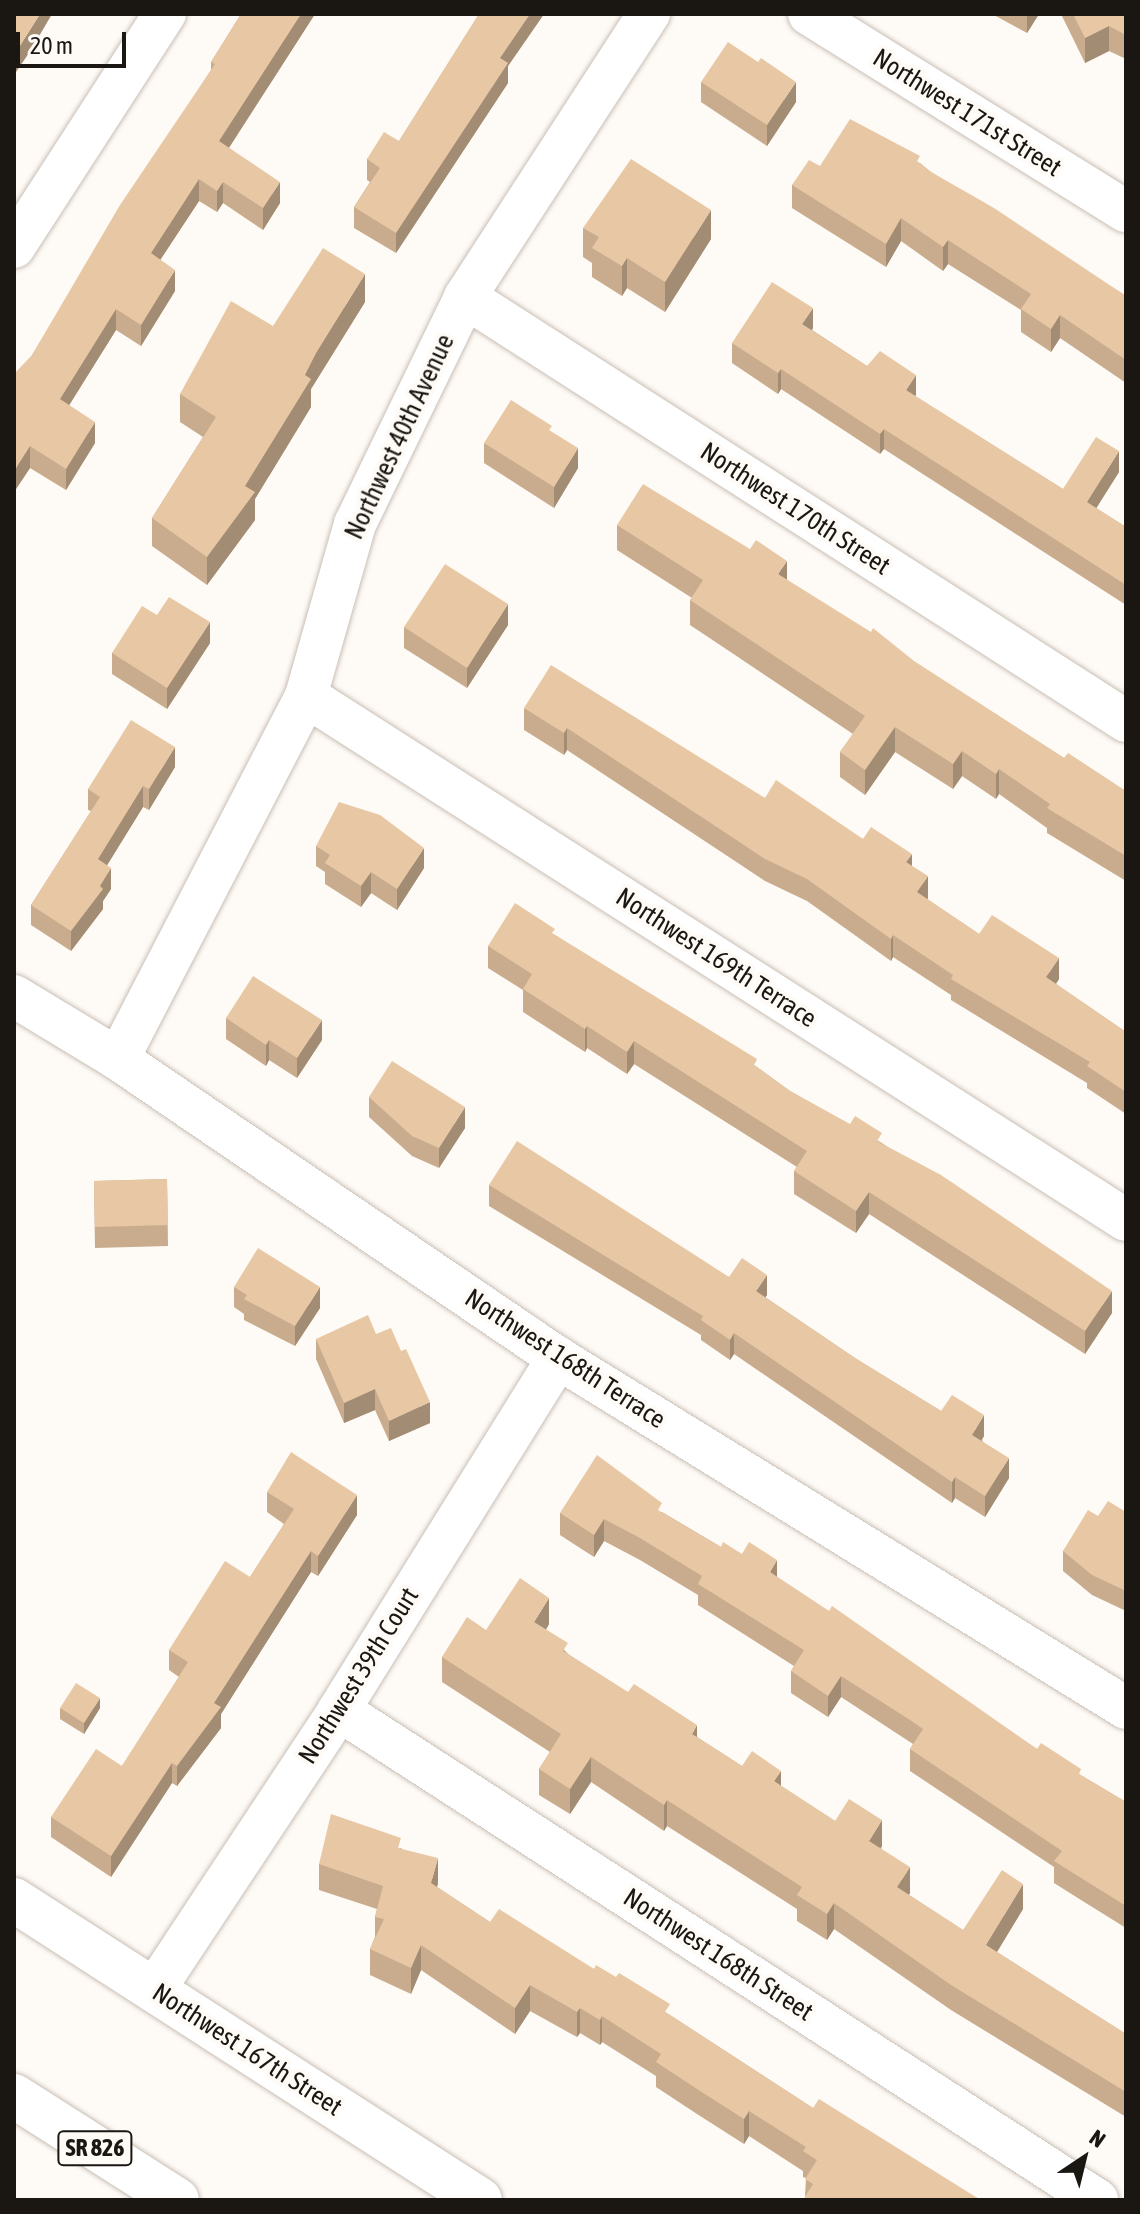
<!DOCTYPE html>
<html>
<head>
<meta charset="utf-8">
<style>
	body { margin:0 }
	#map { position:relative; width:1140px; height:2214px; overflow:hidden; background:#fefaf6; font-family:"Asap Condensed",sans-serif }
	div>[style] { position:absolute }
	.roads { filter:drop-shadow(0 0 2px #c8bfb5) drop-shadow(0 0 2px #c8bfb5) }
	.street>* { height:42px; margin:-21px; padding:0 21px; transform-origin:21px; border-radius:21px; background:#fff }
	.secondary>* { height:44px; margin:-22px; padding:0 22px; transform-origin:22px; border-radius:22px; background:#fff }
	.highway>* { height:44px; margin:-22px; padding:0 22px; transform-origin:22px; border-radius:22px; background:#fff }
	.wall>* { inset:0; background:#c8ac8d }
	.shaded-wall>* { inset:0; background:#a28c73 }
	.building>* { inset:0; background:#e8c8a4 }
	span { translate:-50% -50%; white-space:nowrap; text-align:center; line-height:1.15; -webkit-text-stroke:8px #fefaf6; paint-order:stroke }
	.shield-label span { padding:2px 6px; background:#fefaf6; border:2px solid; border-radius:6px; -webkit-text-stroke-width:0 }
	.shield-label { font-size:24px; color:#1a1713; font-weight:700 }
	.street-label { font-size:26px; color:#1a1713 }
	.frame { position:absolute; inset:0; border:16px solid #1a1713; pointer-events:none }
	.north { position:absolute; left:1044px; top:2118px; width:80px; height:80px; -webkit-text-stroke:6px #fefaf6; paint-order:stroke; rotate:35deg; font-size:22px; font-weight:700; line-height:32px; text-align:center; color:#1a1713 }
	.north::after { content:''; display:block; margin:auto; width:28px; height:36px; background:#1a1713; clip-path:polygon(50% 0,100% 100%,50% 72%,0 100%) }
	.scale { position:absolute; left:16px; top:32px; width:110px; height:36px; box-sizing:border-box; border:4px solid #1a1713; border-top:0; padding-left:10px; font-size:24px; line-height:28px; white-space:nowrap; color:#1a1713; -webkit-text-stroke:6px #fefaf6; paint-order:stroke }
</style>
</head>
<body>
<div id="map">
	<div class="roads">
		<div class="street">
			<i style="left:809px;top:14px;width:373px;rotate:31.9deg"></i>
			<i style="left:14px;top:247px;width:278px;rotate:-57.1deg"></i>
			<i style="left:465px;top:297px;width:785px;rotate:32.68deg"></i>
			<i style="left:306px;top:696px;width:973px;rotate:32.58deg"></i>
			<i style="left:14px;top:996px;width:122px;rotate:31.2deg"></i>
			<i style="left:118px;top:1059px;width:532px;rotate:34.2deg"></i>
			<i style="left:558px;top:1358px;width:667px;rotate:31.64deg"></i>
			<i style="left:118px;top:1059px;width:409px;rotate:-62.6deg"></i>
			<i style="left:306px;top:696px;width:179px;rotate:-74.1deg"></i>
			<i style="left:355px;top:524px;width:252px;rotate:-64.1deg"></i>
			<i style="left:465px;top:297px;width:338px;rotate:-57deg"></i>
			<i style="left:339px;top:1710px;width:903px;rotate:32.88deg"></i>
			<i style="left:154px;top:1990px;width:336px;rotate:-56.5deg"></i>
			<i style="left:339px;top:1710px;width:415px;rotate:-58.1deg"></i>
		</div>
		<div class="secondary">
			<i style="left:14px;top:1900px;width:554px;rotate:32.77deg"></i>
		</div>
		<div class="highway">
			<i style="left:14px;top:2096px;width:193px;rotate:32.5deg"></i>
		</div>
	</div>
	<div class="wall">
		<i style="clip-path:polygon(241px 14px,315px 14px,229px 148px,280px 203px,263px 230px,223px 203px,217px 212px,199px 201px,160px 260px,175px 291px,141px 346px,116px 330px,69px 405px,95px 443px,66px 490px,30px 468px,14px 492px,32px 355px,211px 70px,211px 62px)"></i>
		<i style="clip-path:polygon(479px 14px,544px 14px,508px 66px,508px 83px,396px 253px,354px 228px,354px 207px,370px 182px,367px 180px,367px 159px,399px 141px)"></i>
		<i style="clip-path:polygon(992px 14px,1039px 14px,1027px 33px)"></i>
		<i style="clip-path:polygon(1061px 14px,1126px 14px,1126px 59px,1109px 51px,1085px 63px)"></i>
		<i style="clip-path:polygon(701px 82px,796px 102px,767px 146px,701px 102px)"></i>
		<i style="clip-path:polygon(920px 163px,931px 172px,1126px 296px,1126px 383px,1060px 338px,1051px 352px,1021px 332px,1021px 310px,948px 264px,943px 271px,901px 241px,886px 267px,792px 208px,792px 185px,820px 166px)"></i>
		<i style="clip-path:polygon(583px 228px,711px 239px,665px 312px,627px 288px,622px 296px,592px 277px,592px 263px,583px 257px)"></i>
		<i style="clip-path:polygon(365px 302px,316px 381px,311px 389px,311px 407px,255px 499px,255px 520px,207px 585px,152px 546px,152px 518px,203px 437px,180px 422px,180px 394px,273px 326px)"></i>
		<i style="clip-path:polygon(813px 328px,812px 330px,867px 366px,1063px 489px,1119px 472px,1096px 508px,1126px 527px,1126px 605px,884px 449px,880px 454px,781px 389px,778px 394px,732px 363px,732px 343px)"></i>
		<i style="clip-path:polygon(484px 443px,578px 468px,554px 508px,484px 463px)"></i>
		<i style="clip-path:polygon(617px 525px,787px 580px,1064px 758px,1126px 791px,1126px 881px,1047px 833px,1047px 828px,999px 794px,996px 799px,962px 776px,953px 789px,895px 752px,865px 795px,840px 777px,840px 752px,853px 734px,690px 625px,690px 600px,692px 598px,617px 550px)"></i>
		<i style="clip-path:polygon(157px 615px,210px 643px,167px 709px,112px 674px,112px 653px)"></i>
		<i style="clip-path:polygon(508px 625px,467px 688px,404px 648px,404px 627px)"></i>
		<i style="clip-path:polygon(524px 708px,765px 798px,863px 839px,912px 866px,928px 898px,927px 899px,979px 934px,1059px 979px,1056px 984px,1126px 1032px,1126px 1114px,1087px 1088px,1087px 1083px,951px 1000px,951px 995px,893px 957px,891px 961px,807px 901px,765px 881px,567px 750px,564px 755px,524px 730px)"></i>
		<i style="clip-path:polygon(175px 767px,149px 810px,143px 807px,107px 865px,111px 889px,103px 901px,103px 909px,71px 951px,31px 925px,31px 905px,91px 811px,88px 810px,88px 789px)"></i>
		<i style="clip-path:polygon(316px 846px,424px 868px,397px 910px,371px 893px,361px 907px,325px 884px,325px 872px,316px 866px)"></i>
		<i style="clip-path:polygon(555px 935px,757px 1067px,790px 1091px,882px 1143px,1112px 1313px,1085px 1354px,869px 1214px,856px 1233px,794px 1194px,794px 1171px,797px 1167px,634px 1064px,627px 1074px,587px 1048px,585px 1052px,523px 1012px,523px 990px,488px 968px,488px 946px)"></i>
		<i style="clip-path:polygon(226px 1018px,322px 1040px,297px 1078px,269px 1060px,266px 1066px,226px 1039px)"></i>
		<i style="clip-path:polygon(369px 1097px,465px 1128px,439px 1168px,412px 1156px,369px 1117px)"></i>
		<i style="clip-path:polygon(167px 1179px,168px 1246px,95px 1248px,94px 1181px)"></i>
		<i style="clip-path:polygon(489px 1185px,729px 1277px,767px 1295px,765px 1297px,855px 1358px,941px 1411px,984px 1436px,982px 1440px,1009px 1478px,985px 1517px,955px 1498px,952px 1503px,734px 1354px,730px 1360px,701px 1340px,701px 1335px,489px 1206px)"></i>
		<i style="clip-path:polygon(234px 1287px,320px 1308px,295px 1346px,244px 1320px,244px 1314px,234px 1307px)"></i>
		<i style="clip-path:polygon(376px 1334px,430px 1423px,389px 1441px,375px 1410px,344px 1423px,316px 1359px,316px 1339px)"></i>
		<i style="clip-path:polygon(267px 1492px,357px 1515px,318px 1576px,311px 1572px,221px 1714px,221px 1728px,177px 1786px,172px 1783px,111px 1877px,51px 1837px,51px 1817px,122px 1766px,179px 1677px,169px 1670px,169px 1650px,250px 1577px,284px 1524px,267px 1512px)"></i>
		<i style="clip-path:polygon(662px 1512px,721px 1547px,777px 1577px,1037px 1749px,1126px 1802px,1126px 1928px,1054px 1883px,1054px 1867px,910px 1771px,910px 1749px,913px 1744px,910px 1742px,841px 1697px,828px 1717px,791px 1693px,791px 1671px,794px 1666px,698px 1605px,698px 1595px,640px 1560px,604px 1541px,594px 1557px,560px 1535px,560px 1513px)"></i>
		<i style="clip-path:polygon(1126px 1512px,1126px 1611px,1092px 1595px,1063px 1571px,1063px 1551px,1098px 1516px)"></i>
		<i style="clip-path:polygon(549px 1624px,546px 1630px,568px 1654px,742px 1766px,781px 1786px,835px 1821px,882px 1846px,881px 1848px,910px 1893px,909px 1895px,963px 1930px,1023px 1909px,997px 1952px,1126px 2034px,1126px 2117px,951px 2010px,834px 1929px,827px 1940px,797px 1921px,797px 1909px,667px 1826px,664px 1831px,591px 1782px,570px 1814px,539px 1795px,539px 1769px,550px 1752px,442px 1682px,442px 1657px,486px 1630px)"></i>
		<i style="clip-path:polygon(60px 1708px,100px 1708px,84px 1734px,60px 1719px)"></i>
		<i style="clip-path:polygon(401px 1848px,438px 1883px,437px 1887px,490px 1922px,594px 1969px,670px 2015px,813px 2108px,979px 2199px,805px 2196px,806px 2178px,803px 2177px,803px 2171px,749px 2136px,744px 2144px,697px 2114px,656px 2087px,656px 2076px,602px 2042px,600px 2045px,580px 2033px,577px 2037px,530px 2011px,515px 2034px,421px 1970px,411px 1994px,370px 1975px,370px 1949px,375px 1937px,375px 1917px,377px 1909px,319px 1890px,319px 1864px)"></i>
	</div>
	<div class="shaded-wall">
		<i style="clip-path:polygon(40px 14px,52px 14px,31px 50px,14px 75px,14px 55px)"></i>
		<i style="clip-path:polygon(301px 14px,315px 14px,219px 163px,219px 141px)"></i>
		<i style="clip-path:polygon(530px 14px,544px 14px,508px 66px,508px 83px,396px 253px,396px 233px,500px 58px)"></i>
		<i style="clip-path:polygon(1027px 14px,1039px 14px,1027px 33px)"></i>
		<i style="clip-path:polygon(1109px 26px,1109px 51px,1085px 63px,1085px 38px)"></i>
		<i style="clip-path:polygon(796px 82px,796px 102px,767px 146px,767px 125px)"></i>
		<i style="clip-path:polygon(199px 179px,199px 201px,151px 274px,151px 253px)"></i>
		<i style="clip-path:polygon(223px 182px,223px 203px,217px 212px,217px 191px)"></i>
		<i style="clip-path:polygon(280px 182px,280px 203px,263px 230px,263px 208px)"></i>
		<i style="clip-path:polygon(711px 210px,711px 239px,665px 312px,665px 282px)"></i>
		<i style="clip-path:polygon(901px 218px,901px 241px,886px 267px,886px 244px)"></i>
		<i style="clip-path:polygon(948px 240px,948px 264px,943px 271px,943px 247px)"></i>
		<i style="clip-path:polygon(627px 258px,627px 288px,622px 296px,622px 266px)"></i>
		<i style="clip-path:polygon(175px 270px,175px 291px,141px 346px,141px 325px)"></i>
		<i style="clip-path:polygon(365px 274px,365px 302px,316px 381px,311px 389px,311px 407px,255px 499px,255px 520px,207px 585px,207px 557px,316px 353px)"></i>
		<i style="clip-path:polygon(813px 308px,813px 328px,802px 344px,802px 324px)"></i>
		<i style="clip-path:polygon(116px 309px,116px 330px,60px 420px,60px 399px)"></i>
		<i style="clip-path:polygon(1060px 315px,1060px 338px,1051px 352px,1051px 329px)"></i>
		<i style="clip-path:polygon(781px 369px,781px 389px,778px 394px,778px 373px)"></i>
		<i style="clip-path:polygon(916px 375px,916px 395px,906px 411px,906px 390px)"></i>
		<i style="clip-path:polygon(95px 422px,95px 443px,66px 490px,66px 469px)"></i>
		<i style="clip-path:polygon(884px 429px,884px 449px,880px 454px,880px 434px)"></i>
		<i style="clip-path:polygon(30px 446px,30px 468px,14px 492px,14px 471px)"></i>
		<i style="clip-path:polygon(578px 448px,578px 468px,554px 508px,554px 487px)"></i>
		<i style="clip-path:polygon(1119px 451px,1119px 472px,1087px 523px,1087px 502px)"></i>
		<i style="clip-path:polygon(787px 561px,787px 586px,778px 574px)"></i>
		<i style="clip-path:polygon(508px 604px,508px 625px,467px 688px,467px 668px)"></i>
		<i style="clip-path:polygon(210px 622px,210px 643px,167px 709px,167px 688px)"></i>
		<i style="clip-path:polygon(895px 727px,895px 752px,865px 795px,865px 770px)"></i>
		<i style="clip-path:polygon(567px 728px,567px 750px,564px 755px,564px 733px)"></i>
		<i style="clip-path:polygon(175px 747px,175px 767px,149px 810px,149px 789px)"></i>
		<i style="clip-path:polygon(962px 751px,962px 776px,953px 789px,953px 764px)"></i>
		<i style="clip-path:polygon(999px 769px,999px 794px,996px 799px,996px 774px)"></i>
		<i style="clip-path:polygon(143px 786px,143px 807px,98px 880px,98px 859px)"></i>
		<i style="clip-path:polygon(424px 848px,424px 868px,397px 910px,397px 889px)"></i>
		<i style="clip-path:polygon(912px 854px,912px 876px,906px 862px)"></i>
		<i style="clip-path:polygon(111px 868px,111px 889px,103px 901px,103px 909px,71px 951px,71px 931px)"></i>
		<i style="clip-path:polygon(371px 872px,371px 893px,361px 907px,361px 886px)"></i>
		<i style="clip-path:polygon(928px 876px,928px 898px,917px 914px,917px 892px)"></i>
		<i style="clip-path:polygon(893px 935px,893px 957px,891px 961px,891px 939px)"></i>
		<i style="clip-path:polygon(1059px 958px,1059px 979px,1046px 999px,1046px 977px)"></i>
		<i style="clip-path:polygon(322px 1020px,322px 1040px,297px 1078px,297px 1058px)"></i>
		<i style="clip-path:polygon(587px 1026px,587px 1048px,585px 1052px,585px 1029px)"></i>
		<i style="clip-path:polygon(269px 1040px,269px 1060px,266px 1066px,266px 1045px)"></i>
		<i style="clip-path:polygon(634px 1041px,634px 1064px,627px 1074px,627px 1052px)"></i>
		<i style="clip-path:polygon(465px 1107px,465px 1128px,439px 1168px,439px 1148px)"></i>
		<i style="clip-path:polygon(869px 1192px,869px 1214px,856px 1233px,856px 1211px)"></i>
		<i style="clip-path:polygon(767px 1275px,767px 1295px,756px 1312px,756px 1291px)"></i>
		<i style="clip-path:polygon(320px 1287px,320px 1308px,295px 1346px,295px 1326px)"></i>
		<i style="clip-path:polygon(1112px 1291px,1112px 1313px,1085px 1354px,1085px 1331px)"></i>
		<i style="clip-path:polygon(734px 1333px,734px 1354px,730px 1360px,730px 1340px)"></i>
		<i style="clip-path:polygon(375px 1389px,375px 1410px,344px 1423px,344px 1403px)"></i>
		<i style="clip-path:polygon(430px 1402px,430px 1423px,389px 1441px,389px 1421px)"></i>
		<i style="clip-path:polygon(984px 1415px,984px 1436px,972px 1455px,972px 1435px)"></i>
		<i style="clip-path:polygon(1009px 1458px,1009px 1478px,985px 1517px,985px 1496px)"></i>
		<i style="clip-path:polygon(955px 1477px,955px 1498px,952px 1503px,952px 1482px)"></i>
		<i style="clip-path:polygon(357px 1495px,357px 1515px,318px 1576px,318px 1556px)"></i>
		<i style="clip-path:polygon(604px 1519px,604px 1541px,594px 1557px,594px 1535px)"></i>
		<i style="clip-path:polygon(311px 1551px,311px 1572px,221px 1714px,221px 1728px,177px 1786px,177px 1766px,214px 1703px)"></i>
		<i style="clip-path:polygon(777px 1560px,777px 1582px,770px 1572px)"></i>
		<i style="clip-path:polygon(549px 1598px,549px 1624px,534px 1648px,534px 1622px)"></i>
		<i style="clip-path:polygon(841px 1676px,841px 1697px,828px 1717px,828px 1696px)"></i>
		<i style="clip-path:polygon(100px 1698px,100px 1708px,84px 1734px,84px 1723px)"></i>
		<i style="clip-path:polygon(697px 1725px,697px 1751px,692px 1734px)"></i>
		<i style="clip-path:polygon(591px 1757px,591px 1782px,570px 1814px,570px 1789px)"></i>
		<i style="clip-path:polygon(172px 1763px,172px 1783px,111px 1877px,111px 1856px)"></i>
		<i style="clip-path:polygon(781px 1771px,781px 1796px,774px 1781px)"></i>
		<i style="clip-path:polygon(667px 1800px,667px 1826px,664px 1831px,664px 1805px)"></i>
		<i style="clip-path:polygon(882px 1820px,882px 1846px,869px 1867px,869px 1841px)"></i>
		<i style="clip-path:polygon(438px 1858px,438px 1883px,431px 1908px,431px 1883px)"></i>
		<i style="clip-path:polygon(910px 1867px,910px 1893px,897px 1913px,897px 1887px)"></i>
		<i style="clip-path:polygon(1023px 1884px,1023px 1909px,986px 1970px,986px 1945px)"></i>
		<i style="clip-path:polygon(834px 1903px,834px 1929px,827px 1940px,827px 1914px)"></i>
		<i style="clip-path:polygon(421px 1945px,421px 1970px,411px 1994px,411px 1968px)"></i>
		<i style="clip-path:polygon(530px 1985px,530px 2011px,515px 2034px,515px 2008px)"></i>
		<i style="clip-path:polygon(580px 2008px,580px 2033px,577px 2037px,577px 2012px)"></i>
		<i style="clip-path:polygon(602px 2016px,602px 2042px,600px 2045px,600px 2020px)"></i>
		<i style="clip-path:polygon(749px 2111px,749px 2136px,744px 2144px,744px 2119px)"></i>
	</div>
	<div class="building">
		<i style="clip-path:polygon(14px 14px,40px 14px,14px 55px)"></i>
		<i style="clip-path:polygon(241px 14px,301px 14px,219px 141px,280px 182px,263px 208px,223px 182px,217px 191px,199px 179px,151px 253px,175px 270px,141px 325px,116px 309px,60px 399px,95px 422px,66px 469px,30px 446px,14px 471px,14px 374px,32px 355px,120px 205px,215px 64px,211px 62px)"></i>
		<i style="clip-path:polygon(479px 14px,530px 14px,500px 58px,508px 63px,396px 233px,354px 207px,380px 168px,367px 159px,384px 132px,399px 141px)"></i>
		<i style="clip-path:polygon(1073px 14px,1126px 14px,1126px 35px,1109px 26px,1085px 38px)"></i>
		<i style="clip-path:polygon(728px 42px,758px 62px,761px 58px,796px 82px,767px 125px,701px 82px)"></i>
		<i style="clip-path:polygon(850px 119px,920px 156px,917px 161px,931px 172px,994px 208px,1126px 296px,1126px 360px,1060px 315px,1051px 329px,1021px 309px,1031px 294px,948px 240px,943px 247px,901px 218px,886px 244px,792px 185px,809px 160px,820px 166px)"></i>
		<i style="clip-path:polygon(631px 159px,711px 210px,665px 282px,627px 258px,622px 266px,592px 248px,599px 237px,583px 228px)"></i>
		<i style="clip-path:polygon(323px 248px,365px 274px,316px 353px,305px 375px,311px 379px,245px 486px,255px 492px,207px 557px,152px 518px,216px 417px,180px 394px,231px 301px,273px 326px)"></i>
		<i style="clip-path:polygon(772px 282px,813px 308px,802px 324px,867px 366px,880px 351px,916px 375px,906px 390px,1063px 489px,1096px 437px,1119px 451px,1087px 502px,1126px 527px,1126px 585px,884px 429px,880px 434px,781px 369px,778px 373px,732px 343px)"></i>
		<i style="clip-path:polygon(511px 400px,552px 426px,549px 430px,578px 448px,554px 487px,484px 443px)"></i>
		<i style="clip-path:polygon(643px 484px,750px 549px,756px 540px,787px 561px,778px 574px,871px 632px,873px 628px,914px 661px,1064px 758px,1068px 753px,1126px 791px,1126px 856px,1047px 808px,1050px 804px,999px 769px,996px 774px,962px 751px,953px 764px,895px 727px,865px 770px,840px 752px,865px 716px,690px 600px,703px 580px,617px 525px)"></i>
		<i style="clip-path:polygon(445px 564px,508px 604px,467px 668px,404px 627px)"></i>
		<i style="clip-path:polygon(169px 597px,210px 622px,167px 688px,112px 653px,142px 606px,157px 615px)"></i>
		<i style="clip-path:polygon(551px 665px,765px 798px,776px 780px,863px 839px,871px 827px,912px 854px,906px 862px,928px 876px,917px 892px,979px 934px,992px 915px,1059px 958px,1046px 977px,1126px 1032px,1126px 1092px,1087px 1066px,1090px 1062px,951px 979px,953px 975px,893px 935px,891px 939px,807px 879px,765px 859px,567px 728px,564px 733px,524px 708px)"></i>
		<i style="clip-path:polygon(131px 720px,175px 747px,149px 789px,143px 786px,98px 859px,111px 868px,100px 886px,103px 889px,71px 931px,31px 905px,100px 797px,88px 789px)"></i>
		<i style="clip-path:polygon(339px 802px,380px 815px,424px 848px,397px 889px,371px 872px,361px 886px,325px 863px,330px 855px,316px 846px)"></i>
		<i style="clip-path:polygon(515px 903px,555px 929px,552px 933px,757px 1059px,754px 1065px,790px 1091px,850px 1124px,855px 1116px,882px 1133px,877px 1141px,941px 1175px,1112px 1291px,1085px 1331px,869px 1192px,856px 1211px,794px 1171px,807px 1151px,634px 1041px,627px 1052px,587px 1026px,585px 1029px,523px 989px,532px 974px,488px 946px)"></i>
		<i style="clip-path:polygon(253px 976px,322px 1020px,297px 1058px,269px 1040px,266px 1045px,226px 1018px)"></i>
		<i style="clip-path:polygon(392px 1061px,465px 1107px,439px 1148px,412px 1136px,369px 1097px)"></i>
		<i style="clip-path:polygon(517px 1141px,729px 1277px,742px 1258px,767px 1275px,756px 1291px,855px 1358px,941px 1411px,952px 1395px,984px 1415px,972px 1435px,1009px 1458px,985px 1496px,955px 1477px,952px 1482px,734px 1333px,730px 1340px,701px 1320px,703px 1316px,489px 1185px)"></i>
		<i style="clip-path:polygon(167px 1179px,168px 1225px,95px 1227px,94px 1181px)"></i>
		<i style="clip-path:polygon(258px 1248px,320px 1287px,295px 1326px,244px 1299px,247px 1295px,234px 1287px)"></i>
		<i style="clip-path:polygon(368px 1315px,376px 1334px,391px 1328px,401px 1351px,406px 1349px,430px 1402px,389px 1421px,375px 1389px,344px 1403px,316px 1339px)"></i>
		<i style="clip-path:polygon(291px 1452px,357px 1495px,318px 1556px,311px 1551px,214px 1703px,221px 1707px,177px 1766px,172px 1763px,111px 1856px,51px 1817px,96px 1749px,122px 1766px,188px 1662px,169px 1650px,225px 1561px,250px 1577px,294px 1509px,267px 1492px)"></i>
		<i style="clip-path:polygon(597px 1455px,662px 1503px,658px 1510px,721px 1547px,723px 1542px,742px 1554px,749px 1542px,777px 1560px,770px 1572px,829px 1611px,832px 1606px,1037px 1749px,1041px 1743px,1081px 1769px,1079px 1774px,1126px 1802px,1126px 1906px,1054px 1861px,1062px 1851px,910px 1749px,923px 1729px,910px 1720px,841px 1676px,828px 1696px,791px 1671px,804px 1650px,698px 1584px,702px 1576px,640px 1538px,604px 1519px,594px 1535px,560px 1513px)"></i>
		<i style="clip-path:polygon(1108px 1501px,1126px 1512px,1126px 1591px,1092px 1575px,1063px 1551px,1088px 1510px,1098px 1516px)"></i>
		<i style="clip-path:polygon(520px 1578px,549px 1598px,534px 1622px,568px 1643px,563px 1651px,628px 1692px,634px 1684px,697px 1725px,692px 1734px,742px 1766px,752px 1751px,781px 1771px,774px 1781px,835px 1821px,849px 1799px,882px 1820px,869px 1841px,910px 1867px,897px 1887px,963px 1930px,1002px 1870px,1023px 1884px,986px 1945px,1126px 2034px,1126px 2092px,951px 1985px,834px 1903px,827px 1914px,797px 1895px,802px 1887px,667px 1800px,664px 1805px,591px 1757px,570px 1789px,539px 1769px,561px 1734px,442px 1657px,467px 1617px,486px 1630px)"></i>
		<i style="clip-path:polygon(76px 1683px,100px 1698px,84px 1723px,60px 1708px)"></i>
		<i style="clip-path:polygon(331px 1814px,401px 1838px,398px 1848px,438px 1858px,431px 1883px,490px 1922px,499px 1909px,594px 1969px,596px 1965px,616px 1977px,619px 1973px,670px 2004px,665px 2012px,813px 2108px,819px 2099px,979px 2199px,978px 2200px,803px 2200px,813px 2184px,805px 2179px,817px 2160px,803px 2151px,806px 2147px,749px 2111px,744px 2119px,697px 2089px,656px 2062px,661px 2054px,602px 2016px,600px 2020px,580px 2008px,577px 2012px,530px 1985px,515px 2008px,421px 1945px,411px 1968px,370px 1949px,384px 1919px,375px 1917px,383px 1886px,319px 1864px)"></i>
	</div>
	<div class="shield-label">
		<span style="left:95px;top:2148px">SR 826</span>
	</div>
	<div class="street-label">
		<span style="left:967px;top:113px;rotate:32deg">Northwest 171st Street</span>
		<span style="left:400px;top:437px;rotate:-65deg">Northwest 40th Avenue</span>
		<span style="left:795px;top:509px;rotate:33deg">Northwest 170th Street</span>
		<span style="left:716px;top:958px;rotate:33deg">Northwest 169th Terrace</span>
		<span style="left:565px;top:1359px;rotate:33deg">Northwest 168th Terrace</span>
		<span style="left:359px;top:1676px;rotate:-58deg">Northwest 39th Court</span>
		<span style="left:718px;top:1955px;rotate:33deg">Northwest 168th Street</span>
		<span style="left:247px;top:2050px;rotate:33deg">Northwest 167th Street</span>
	</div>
	<div class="frame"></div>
	<div class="north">N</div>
	<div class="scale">20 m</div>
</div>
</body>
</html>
